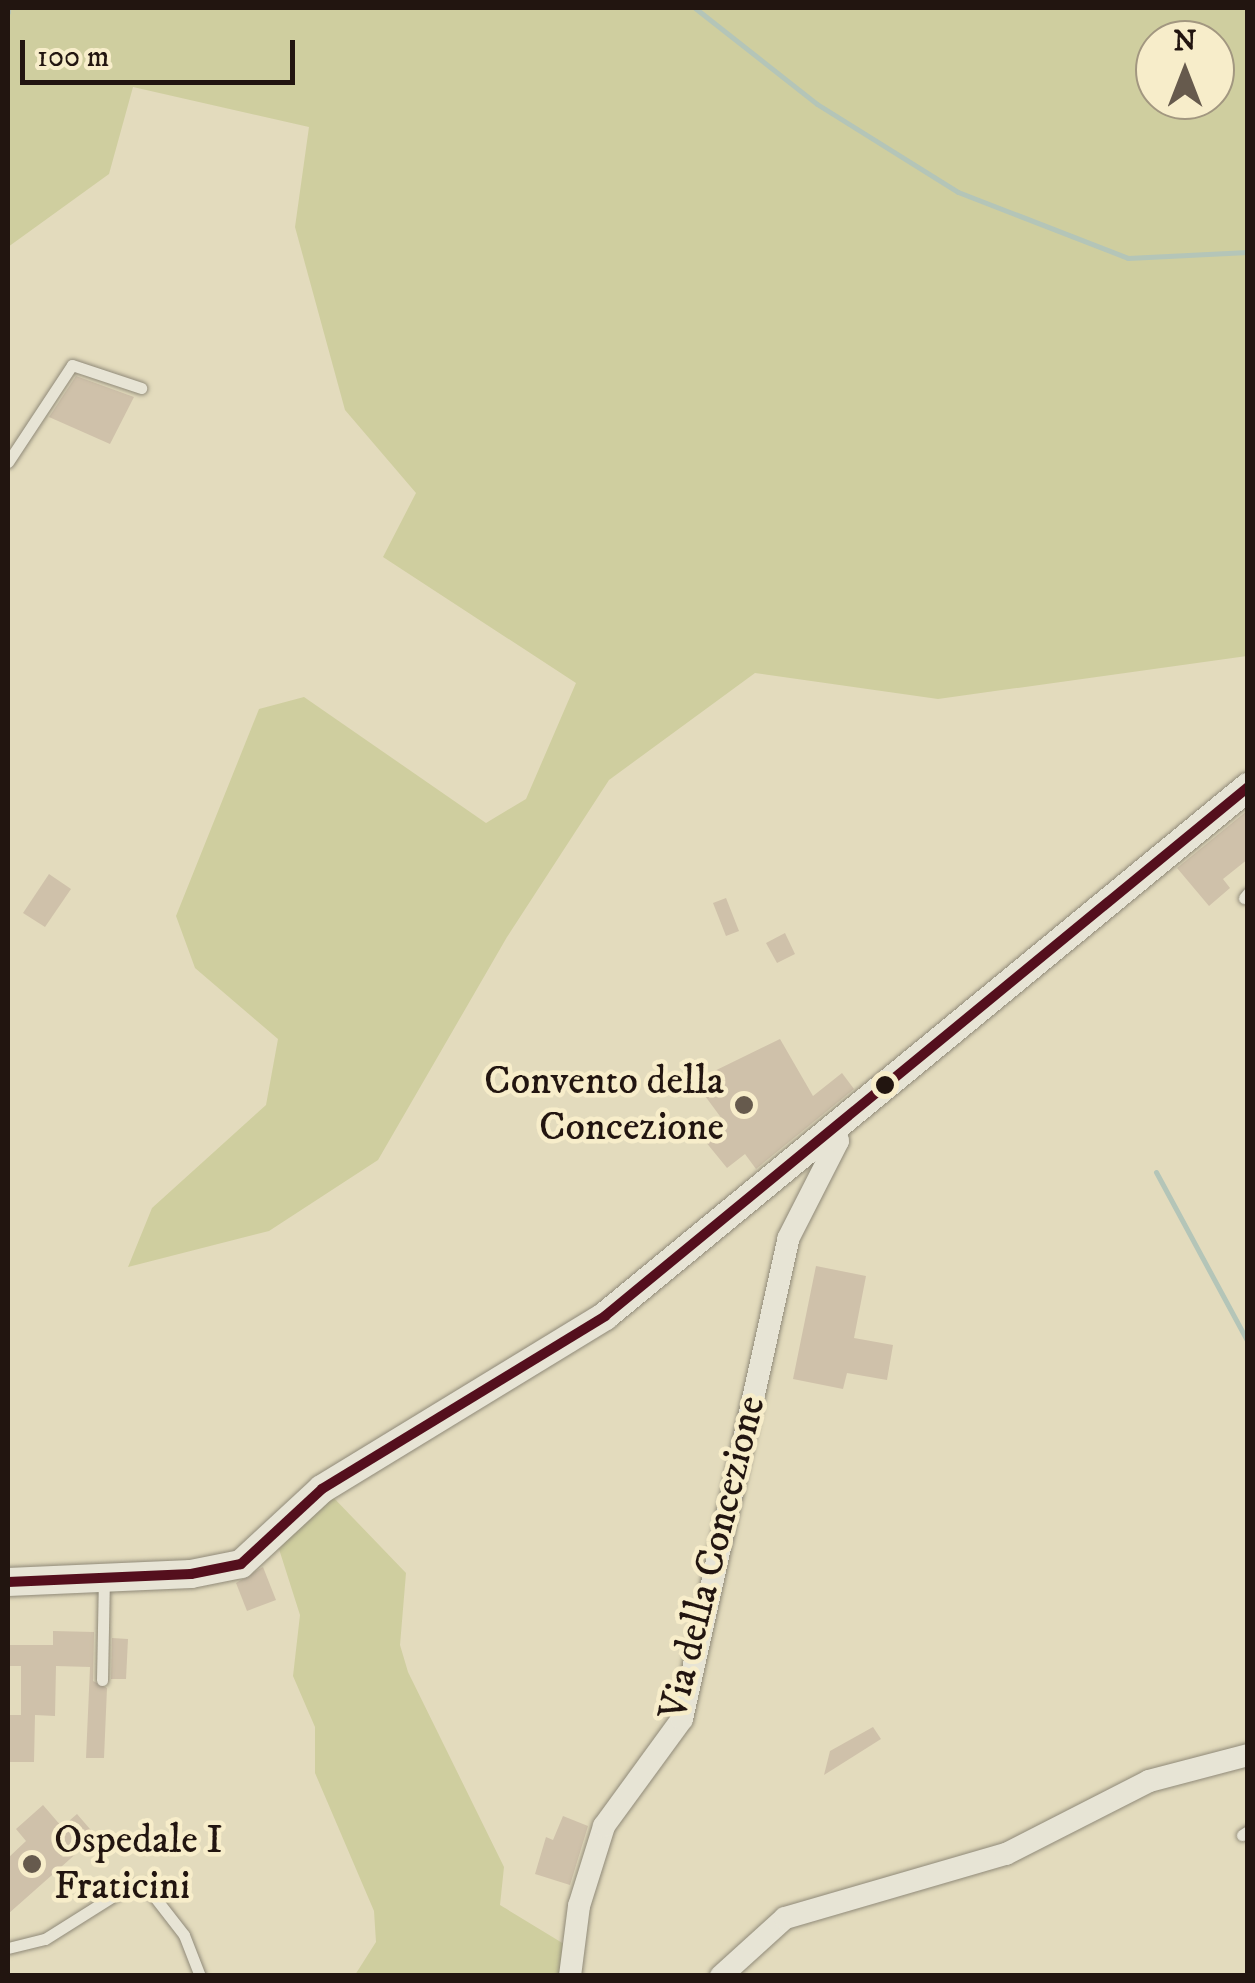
<!DOCTYPE html>
<html>
<head>
<meta charset="utf-8">
<style>
	body { margin:0 }
	#map { position:relative; width:1255px; height:1983px; overflow:hidden; background:#e3dbbd; font-family:"IM FELL DW Pica",serif }
	div>[style] { position:absolute }
	.green>* { inset:0; background:#cfce9f }
	.stream>* { height:5px; margin:-2.5px; padding:0 2.5px; transform-origin:2.5px; border-radius:2.5px; background:#b4c5b8 }
	.building>* { inset:0; background:#cfc1aa }
	.roads { filter:drop-shadow(0 0 2px #908a79) drop-shadow(0 0 2px #908a79) }
	.service>* { height:11px; margin:-5.5px; padding:0 5.5px; transform-origin:5.5px; border-radius:5.5px; background:#e7e4d5 }
	.minor>* { height:22px; margin:-11px; padding:0 11px; transform-origin:11px; border-radius:11px; background:#e7e4d5 }
	.tertiary>* { height:28px; margin:-14px; padding:0 14px; transform-origin:14px; border-radius:14px; background:#e7e4d5 }
	.bus-1>* { height:10px; margin:-5px; padding:0 5px; transform-origin:5px; border-radius:5px; background:#540f1d }
	.dots>* { width:28px; height:28px; translate:-50% -50%; box-sizing:border-box; border:5px solid #f7edca; border-radius:50% }
	span { translate:-50% -50%; white-space:nowrap; text-align:center; line-height:1.15; -webkit-text-stroke:9px #f7edca; paint-order:stroke }
	.poi-label { font-size:40px; color:#221510 }
	.right { translate:-100% -50%; text-align:right }
	.left { translate:0 -50%; text-align:left }
	.street-label { font-size:40px; color:#221510 }
	.frame { position:absolute; inset:0; border:10px solid #221510; pointer-events:none }
	.north { position:absolute; left:1135px; top:20px; width:100px; height:100px; box-sizing:border-box; background:#f7edca; border:2px solid #a29780; border-radius:50%; rotate:0deg; font-size:28px; font-weight:700; line-height:40px; text-align:center; color:#221510 }
	.north::after { content:''; display:block; margin:auto; width:35px; height:45px; background:#665a4d; clip-path:polygon(50% 0,100% 100%,50% 72%,0 100%) }
	.scale { position:absolute; left:20px; top:40px; width:275px; height:45px; box-sizing:border-box; border:5px solid #221510; border-top:0; padding-left:12px; font-size:30px; line-height:35px; white-space:nowrap; color:#221510; -webkit-text-stroke:8px #f7edca; paint-order:stroke }
</style>
</head>
<body>
<div id="map">
	<div class="green">
		<i style="clip-path:polygon(evenodd,8px 8px,1247px 8px,1247px 656px,938px 699px,755px 673px,609px 780px,507px 937px,378px 1160px,269px 1231px,128px 1267px,152px 1208px,266px 1105px,278px 1039px,195px 968px,176px 916px,259px 709px,304px 697px,486px 823px,526px 799px,576px 683px,383px 557px,416px 493px,345px 410px,295px 227px,309px 127px,133px 87px,109px 174px,8px 247px,8px 8px,1155px 40px,1215px 40px,1215px 100px,1155px 100px,1155px 40px)"></i>
		<i style="clip-path:polygon(330px 1494px,406px 1573px,400px 1645px,408px 1672px,504px 1867px,500px 1905px,564px 1944px,559px 1975px,355px 1975px,376px 1942px,374px 1911px,315px 1773px,315px 1727px,293px 1676px,300px 1615px,279px 1549px)"></i>
	</div>
	<div class="stream">
		<i style="left:695px;top:8px;width:155px;rotate:38.2deg"></i>
		<i style="left:817px;top:104px;width:166px;rotate:32deg"></i>
		<i style="left:958px;top:192px;width:182px;rotate:21.2deg"></i>
		<i style="left:1128px;top:258px;width:120px;rotate:-2.9deg"></i>
		<i style="left:8px;top:12px;width:4px;rotate:-90deg"></i>
		<i style="left:1156px;top:1172px;width:193px;rotate:61.6deg"></i>
	</div>
	<div class="building">
		<i style="clip-path:polygon(76px 376px,134px 397px,110px 444px,49px 417px)"></i>
		<i style="clip-path:polygon(1248px 810px,1248px 859px,1223px 879px,1230px 888px,1209px 906px,1177px 868px)"></i>
		<i style="clip-path:polygon(49px 874px,71px 889px,45px 927px,23px 913px)"></i>
		<i style="clip-path:polygon(726px 898px,739px 931px,726px 936px,713px 903px)"></i>
		<i style="clip-path:polygon(785px 933px,795px 954px,777px 963px,766px 943px)"></i>
		<i style="clip-path:polygon(780px 1039px,813px 1096px,842px 1073px,854px 1089px,756px 1169px,745px 1154px,727px 1168px,705px 1141px,725px 1123px,694px 1081px)"></i>
		<i style="clip-path:polygon(816px 1266px,866px 1276px,854px 1338px,893px 1345px,887px 1380px,847px 1373px,843px 1389px,793px 1379px)"></i>
		<i style="clip-path:polygon(263px 1567px,276px 1600px,247px 1611px,236px 1583px)"></i>
		<i style="clip-path:polygon(53px 1631px,94px 1632px,93px 1681px,107px 1688px,104px 1758px,86px 1758px,90px 1667px,56px 1666px,55px 1716px,35px 1715px,34px 1762px,8px 1762px,8px 1715px,21px 1715px,21px 1666px,8px 1666px,8px 1645px,53px 1645px)"></i>
		<i style="clip-path:polygon(112px 1638px,128px 1639px,126px 1679px,111px 1679px)"></i>
		<i style="clip-path:polygon(873px 1727px,881px 1739px,824px 1775px,830px 1751px)"></i>
		<i style="clip-path:polygon(43px 1805px,62px 1827px,77px 1814px,96px 1836px,8px 1914px,8px 1858px,26px 1841px,16px 1829px)"></i>
		<i style="clip-path:polygon(563px 1816px,588px 1826px,570px 1885px,535px 1874px,546px 1837px,553px 1840px)"></i>
	</div>
	<div class="roads">
		<div class="service">
			<i style="left:8px;top:462px;width:116px;rotate:-56.6deg"></i>
			<i style="left:72px;top:365px;width:73px;rotate:18.4deg"></i>
			<i style="left:1244px;top:898px;width:6px;rotate:-51deg"></i>
			<i style="left:102px;top:1680px;width:102px;rotate:-88.9deg"></i>
			<i style="left:1242px;top:1835px;width:7px;rotate:-34deg"></i>
			<i style="left:8px;top:1948px;width:38px;rotate:-14deg"></i>
			<i style="left:45px;top:1939px;width:99px;rotate:-32.2deg"></i>
			<i style="left:129px;top:1886px;width:17px"></i>
			<i style="left:146px;top:1886px;width:62px;rotate:52.2deg"></i>
			<i style="left:184px;top:1935px;width:44px;rotate:68.7deg"></i>
		</div>
		<div class="minor">
			<i style="left:570px;top:1976px;width:71px;rotate:-82.7deg"></i>
			<i style="left:579px;top:1906px;width:84px;rotate:-72.6deg"></i>
			<i style="left:604px;top:1826px;width:132px;rotate:-53.9deg"></i>
			<i style="left:682px;top:1719px;width:492px;rotate:-77.5deg"></i>
			<i style="left:788px;top:1239px;width:110px;rotate:-63deg"></i>
			<i style="left:838px;top:1141px;width:11px;rotate:-105deg"></i>
			<i style="left:721px;top:1976px;width:86px;rotate:-42.2deg"></i>
			<i style="left:785px;top:1918px;width:230px;rotate:-16.2deg"></i>
			<i style="left:1006px;top:1854px;width:161px;rotate:-27deg"></i>
			<i style="left:1149px;top:1781px;width:102px;rotate:-14.7deg"></i>
		</div>
		<div class="tertiary">
			<i style="left:8px;top:1582px;width:183px;rotate:-2.5deg"></i>
			<i style="left:191px;top:1574px;width:51px;rotate:-11.3deg"></i>
			<i style="left:241px;top:1564px;width:110px;rotate:-42.8deg"></i>
			<i style="left:322px;top:1489px;width:332px;rotate:-31.4deg"></i>
			<i style="left:605px;top:1316px;width:833px;rotate:-39.44deg"></i>
		</div>
	</div>
	<div class="bus-1">
		<i style="left:8px;top:1582px;width:183px;rotate:-2.5deg"></i>
		<i style="left:191px;top:1574px;width:51px;rotate:-11.3deg"></i>
		<i style="left:241px;top:1564px;width:110px;rotate:-42.8deg"></i>
		<i style="left:322px;top:1489px;width:332px;rotate:-31.4deg"></i>
		<i style="left:605px;top:1316px;width:833px;rotate:-39.44deg"></i>
	</div>
	<div class="dots">
		<i style="left:885px;top:1085px;background:#221510"></i>
		<i style="left:744px;top:1105px;background:#665a4d"></i>
		<i style="left:32px;top:1864px;background:#665a4d"></i>
	</div>
	<div class="poi-label">
		<span class="right" style="left:724px;top:1105px">Convento della<br>Concezione</span>
		<span class="left" style="left:54px;top:1864px">Ospedale I<br>Fraticini</span>
	</div>
	<div class="street-label">
		<span style="left:713px;top:1558px;rotate:-76deg">Via della Concezione</span>
	</div>
	<div class="frame"></div>
	<div class="north">N</div>
	<div class="scale">100 m</div>
</div>
</body>
</html>
